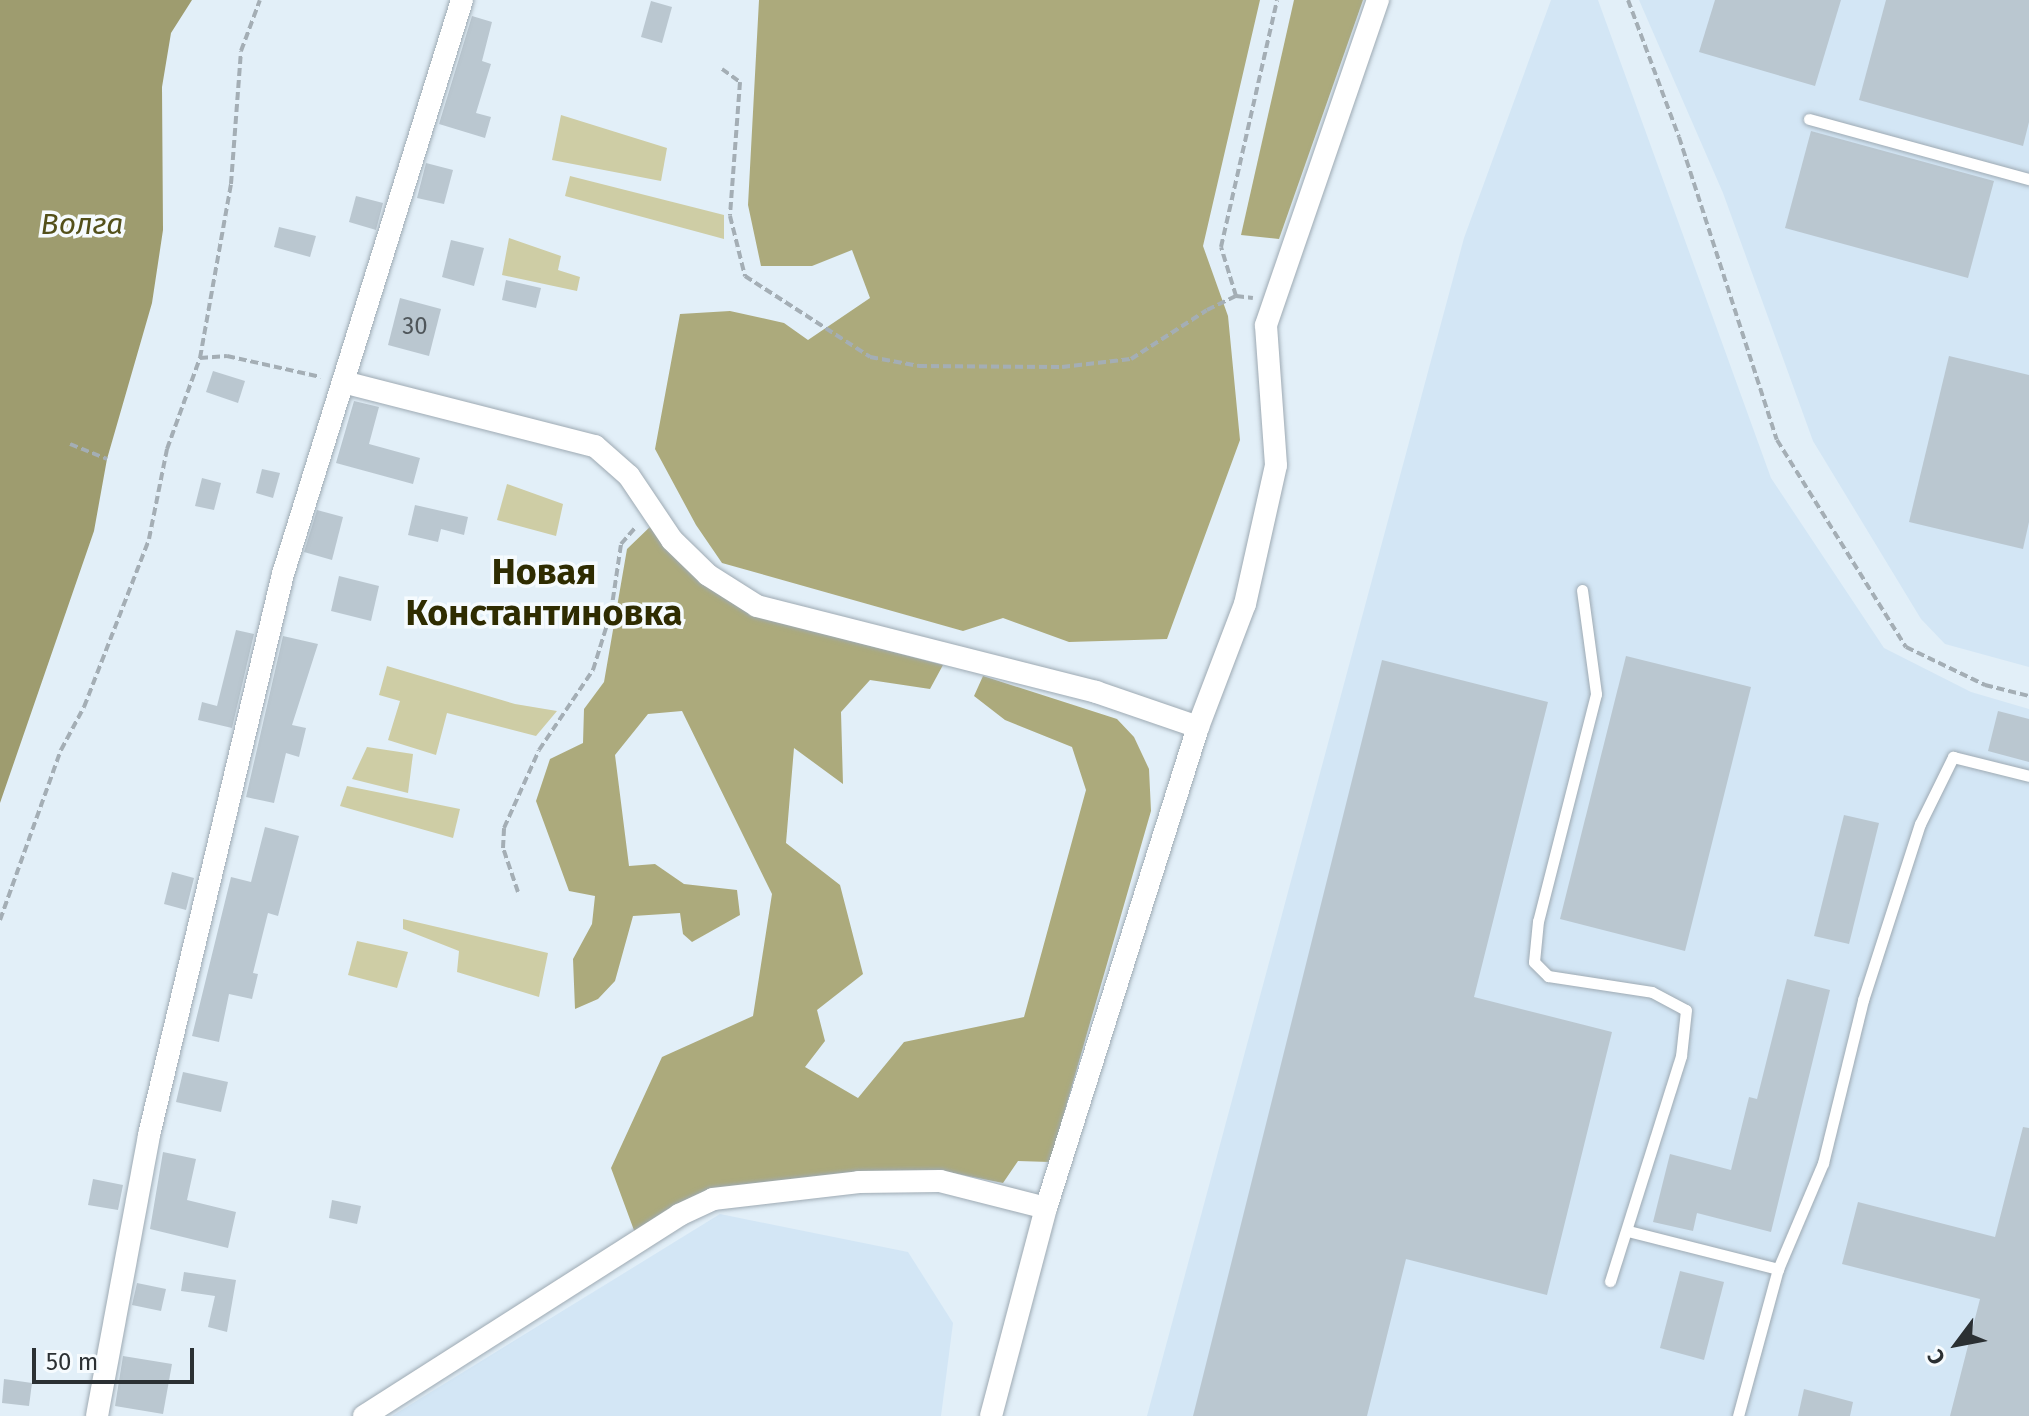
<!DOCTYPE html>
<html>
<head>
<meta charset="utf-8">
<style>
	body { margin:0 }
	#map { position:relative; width:2029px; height:1416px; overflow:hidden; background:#e2eff8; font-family:"Fira Sans",sans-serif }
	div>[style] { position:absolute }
	.built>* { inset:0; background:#d3e6f5 }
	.green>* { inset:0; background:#cecda5 }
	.forest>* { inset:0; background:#acaa7c }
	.water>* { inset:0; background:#9e9c6f }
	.building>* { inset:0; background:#bac7d0 }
	.path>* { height:4px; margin-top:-2px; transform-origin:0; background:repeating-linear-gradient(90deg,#a4aeb5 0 8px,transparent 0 12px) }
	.roads { filter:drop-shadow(0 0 2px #9eaab3) drop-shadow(0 0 2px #9eaab3) }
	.lane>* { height:11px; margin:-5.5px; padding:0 5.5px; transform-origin:5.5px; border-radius:5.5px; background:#fff }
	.street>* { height:22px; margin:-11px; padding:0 11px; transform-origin:11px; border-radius:11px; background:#fff }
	span { translate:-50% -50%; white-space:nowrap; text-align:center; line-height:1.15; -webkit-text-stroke:7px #f6fbfe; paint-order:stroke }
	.number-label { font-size:24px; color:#4f565a }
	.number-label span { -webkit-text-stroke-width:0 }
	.water-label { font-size:30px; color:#53501a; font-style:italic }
	.district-label { font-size:36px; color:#2f2c01; font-weight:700 }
	.north { position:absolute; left:1917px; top:1304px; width:80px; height:80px; -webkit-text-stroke:6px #f6fbfe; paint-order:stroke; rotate:238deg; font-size:22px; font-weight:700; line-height:32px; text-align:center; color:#2b3033 }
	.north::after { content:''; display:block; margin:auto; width:28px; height:36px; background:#2b3033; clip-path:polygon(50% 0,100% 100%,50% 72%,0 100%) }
	.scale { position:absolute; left:32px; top:1348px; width:162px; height:36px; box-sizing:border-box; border:4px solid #2b3033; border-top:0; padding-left:10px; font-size:24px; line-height:28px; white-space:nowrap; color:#2b3033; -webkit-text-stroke:6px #f6fbfe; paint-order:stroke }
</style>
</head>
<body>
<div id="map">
	<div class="built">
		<i style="clip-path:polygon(1551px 0,1598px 0,1771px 478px,1884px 648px,1971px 692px,2029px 709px,2029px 1416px,1147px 1416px,1464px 238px)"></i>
		<i style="clip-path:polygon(1639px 0,2029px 0,2029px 667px,1945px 644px,1921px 619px,1813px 441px,1723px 193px)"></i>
		<i style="clip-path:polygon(720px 1214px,908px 1252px,953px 1323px,941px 1416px,392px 1416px)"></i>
	</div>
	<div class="green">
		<i style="clip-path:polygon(561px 115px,667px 148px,661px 181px,552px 160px)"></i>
		<i style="clip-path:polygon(570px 176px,724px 215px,724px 239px,565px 196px)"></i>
		<i style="clip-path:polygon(509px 238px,561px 256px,558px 270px,580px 277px,577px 291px,502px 275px)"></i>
		<i style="clip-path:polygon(507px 484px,563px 504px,556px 536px,497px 520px)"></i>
		<i style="clip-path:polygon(387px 666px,515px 704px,557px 711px,536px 736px,447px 713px,436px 755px,388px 740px,400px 701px,379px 695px)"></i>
		<i style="clip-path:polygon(367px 747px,413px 754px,408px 793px,352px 779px)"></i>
		<i style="clip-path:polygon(347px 786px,460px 809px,453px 838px,340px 806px)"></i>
		<i style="clip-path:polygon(403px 919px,548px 953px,539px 997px,457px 972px,459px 951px,403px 929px)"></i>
		<i style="clip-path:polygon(357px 941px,408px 952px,397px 988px,348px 975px)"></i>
	</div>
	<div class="forest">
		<i style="clip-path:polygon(759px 0,1260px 0,1203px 246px,1228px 316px,1240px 440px,1167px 639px,1069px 642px,1003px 618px,963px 631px,722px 563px,696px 525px,655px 449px,680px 314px,730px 311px,784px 323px,808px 340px,870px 298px,852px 250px,812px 266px,761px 266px,748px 205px)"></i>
		<i style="clip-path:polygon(1294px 0,1363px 0,1279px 239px,1241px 235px)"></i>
		<i style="clip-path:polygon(654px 523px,752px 615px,943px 665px,930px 689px,870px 680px,841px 712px,843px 784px,794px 748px,786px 843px,840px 885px,863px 974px,817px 1010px,825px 1041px,805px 1067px,858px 1098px,904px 1042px,1024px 1017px,1086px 790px,1072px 747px,1005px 720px,974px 696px,983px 676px,1117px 719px,1134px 737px,1149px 769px,1151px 811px,1050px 1162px,1018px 1161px,1003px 1183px,943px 1171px,716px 1193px,635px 1233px,611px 1168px,662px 1057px,753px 1016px,772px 894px,682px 711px,648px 714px,615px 755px,629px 866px,655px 864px,684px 884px,737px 890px,740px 915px,692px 942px,683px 934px,680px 913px,633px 916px,615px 981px,598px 999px,575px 1009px,573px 959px,592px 924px,595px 896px,569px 891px,536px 801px,550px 759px,583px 743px,584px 709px,604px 682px,627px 549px)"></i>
	</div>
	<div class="water">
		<i style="clip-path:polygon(0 0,192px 0,171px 33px,162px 87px,163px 230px,152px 303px,107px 459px,94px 531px,0 803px)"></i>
	</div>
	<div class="building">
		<i style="clip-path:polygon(1715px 0,1841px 0,1815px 86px,1699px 52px)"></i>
		<i style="clip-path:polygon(1886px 0,2029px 0,2029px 122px,2023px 146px,1859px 100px)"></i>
		<i style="clip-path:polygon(651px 1px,672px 7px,662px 43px,641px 37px)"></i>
		<i style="clip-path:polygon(472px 16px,492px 22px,482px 61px,491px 64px,476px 113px,491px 117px,485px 138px,439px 124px)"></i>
		<i style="clip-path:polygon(1811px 131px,1994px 181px,1968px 278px,1785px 228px)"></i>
		<i style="clip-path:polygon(426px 163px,453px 170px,444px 204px,417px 198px)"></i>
		<i style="clip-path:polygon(356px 196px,383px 203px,376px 230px,349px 222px)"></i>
		<i style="clip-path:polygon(279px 227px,316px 236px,310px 257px,274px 247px)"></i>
		<i style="clip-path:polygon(451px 240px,484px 248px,474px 286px,442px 277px)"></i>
		<i style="clip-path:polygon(506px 280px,541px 288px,536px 308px,502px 300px)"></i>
		<i style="clip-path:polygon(400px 298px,441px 309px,429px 356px,388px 345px)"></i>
		<i style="clip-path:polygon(1949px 356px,2029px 375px,2029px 522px,2023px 549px,1909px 522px)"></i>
		<i style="clip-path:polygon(213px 371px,245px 381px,238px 403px,206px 392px)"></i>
		<i style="clip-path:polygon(354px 401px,379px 407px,369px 444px,420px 458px,413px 484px,336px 463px)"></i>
		<i style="clip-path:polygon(262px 469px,280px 473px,273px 498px,256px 493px)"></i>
		<i style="clip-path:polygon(202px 478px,221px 483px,214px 510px,195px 506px)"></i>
		<i style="clip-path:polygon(415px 505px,468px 517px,464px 535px,441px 529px,438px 542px,408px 535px)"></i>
		<i style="clip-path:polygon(317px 510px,343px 517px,332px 560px,304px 552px)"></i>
		<i style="clip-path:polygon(339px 576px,379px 586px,371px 621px,331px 611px)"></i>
		<i style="clip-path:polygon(236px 630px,254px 634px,232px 728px,198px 720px,202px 702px,217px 706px)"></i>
		<i style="clip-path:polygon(283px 636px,318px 644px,292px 725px,306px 728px,299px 757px,286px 753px,274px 803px,246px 797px)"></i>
		<i style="clip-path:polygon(1626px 656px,1751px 687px,1685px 951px,1560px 919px)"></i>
		<i style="clip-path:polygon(1382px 660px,1548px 702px,1474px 997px,1612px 1032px,1547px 1295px,1406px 1259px,1367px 1416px,1193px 1416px)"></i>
		<i style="clip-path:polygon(1998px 711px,2029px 719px,2029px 762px,1988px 751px)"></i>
		<i style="clip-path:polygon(1844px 815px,1879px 823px,1849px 944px,1814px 936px)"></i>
		<i style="clip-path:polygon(265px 827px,299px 836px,278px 916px,268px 913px,253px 973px,258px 974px,252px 999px,229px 994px,219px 1042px,192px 1036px,231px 877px,251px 882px)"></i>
		<i style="clip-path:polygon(172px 872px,194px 878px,186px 910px,164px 904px)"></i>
		<i style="clip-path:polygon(1787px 979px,1830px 990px,1771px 1232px,1697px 1213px,1693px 1231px,1653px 1222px,1670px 1154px,1731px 1170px,1749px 1097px,1757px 1099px)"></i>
		<i style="clip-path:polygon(183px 1072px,228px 1082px,221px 1112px,176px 1102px)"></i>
		<i style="clip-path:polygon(2023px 1127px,2029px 1128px,2029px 1416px,1950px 1416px,1980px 1299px,1842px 1264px,1858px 1202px,1995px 1237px)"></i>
		<i style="clip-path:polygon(163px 1152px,196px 1159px,187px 1200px,236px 1212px,228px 1248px,150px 1229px)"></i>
		<i style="clip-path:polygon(93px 1179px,123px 1185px,118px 1210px,88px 1205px)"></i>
		<i style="clip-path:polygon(332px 1200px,361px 1206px,357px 1224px,329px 1218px)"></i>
		<i style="clip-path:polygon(1680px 1271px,1724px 1282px,1704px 1360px,1660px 1348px)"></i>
		<i style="clip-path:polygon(184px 1272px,236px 1280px,227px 1332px,208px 1327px,215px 1296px,181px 1291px)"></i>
		<i style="clip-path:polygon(137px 1283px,166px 1289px,161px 1311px,132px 1305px)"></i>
		<i style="clip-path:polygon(123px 1356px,172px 1364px,163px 1414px,115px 1406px)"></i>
		<i style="clip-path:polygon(4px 1379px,32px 1383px,29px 1406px,2px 1403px)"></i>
		<i style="clip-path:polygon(1804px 1389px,1853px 1402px,1850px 1416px,1798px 1416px)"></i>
	</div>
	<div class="path">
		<i style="left:1628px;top:0;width:146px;rotate:69.6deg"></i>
		<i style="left:1679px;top:137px;width:318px;rotate:72.1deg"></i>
		<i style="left:1777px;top:440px;width:244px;rotate:58.1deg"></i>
		<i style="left:1906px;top:647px;width:88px;rotate:25.7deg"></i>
		<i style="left:1985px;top:685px;width:45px;rotate:14deg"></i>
		<i style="left:722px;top:69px;width:22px;rotate:36deg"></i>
		<i style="left:740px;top:82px;width:134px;rotate:94.3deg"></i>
		<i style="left:730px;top:216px;width:62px;rotate:76deg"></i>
		<i style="left:745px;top:276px;width:149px;rotate:32.9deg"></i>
		<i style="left:870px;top:357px;width:50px;rotate:10.4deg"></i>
		<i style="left:919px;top:366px;width:143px;rotate:0.4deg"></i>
		<i style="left:1062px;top:367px;width:69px;rotate:-6.6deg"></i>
		<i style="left:1131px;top:359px;width:90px;rotate:-32.8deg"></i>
		<i style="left:1207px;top:310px;width:32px;rotate:-26deg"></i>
		<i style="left:1236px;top:296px;width:17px;rotate:7deg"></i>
		<i style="left:1236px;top:296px;width:51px;rotate:-107deg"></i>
		<i style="left:1221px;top:247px;width:253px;rotate:-77.2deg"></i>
		<i style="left:200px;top:358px;width:27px;rotate:-4deg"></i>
		<i style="left:227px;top:356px;width:96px;rotate:12.6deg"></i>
		<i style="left:70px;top:444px;width:40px;rotate:22deg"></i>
		<i style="left:518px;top:892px;width:46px;rotate:-108.8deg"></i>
		<i style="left:503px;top:848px;width:20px;rotate:-87deg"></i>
		<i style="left:504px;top:828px;width:85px;rotate:-65.8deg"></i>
		<i style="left:539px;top:750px;width:97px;rotate:-56deg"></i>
		<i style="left:593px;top:670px;width:61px;rotate:-72.8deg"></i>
		<i style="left:611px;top:612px;width:69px;rotate:-81.6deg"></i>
		<i style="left:621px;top:544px;width:23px;rotate:-49deg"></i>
		<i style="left:0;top:920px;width:181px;rotate:-70.3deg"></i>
		<i style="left:61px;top:750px;width:49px;rotate:-61.9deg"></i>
		<i style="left:84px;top:707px;width:180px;rotate:-68.8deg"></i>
		<i style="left:149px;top:539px;width:92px;rotate:-78.7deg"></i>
		<i style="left:167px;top:449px;width:97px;rotate:-70.1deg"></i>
		<i style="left:200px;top:358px;width:177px;rotate:-79.9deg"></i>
		<i style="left:231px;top:184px;width:133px;rotate:-85.7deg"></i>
		<i style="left:241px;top:51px;width:54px;rotate:-69.6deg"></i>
	</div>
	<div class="roads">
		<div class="lane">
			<i style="left:1809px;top:119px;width:228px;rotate:15.3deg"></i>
			<i style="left:1582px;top:590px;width:105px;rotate:82.3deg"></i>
			<i style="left:1596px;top:694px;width:234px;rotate:104.3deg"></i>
			<i style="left:1538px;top:921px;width:41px;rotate:95.6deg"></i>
			<i style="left:1534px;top:962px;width:20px;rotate:45deg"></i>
			<i style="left:1548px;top:976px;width:105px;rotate:8.7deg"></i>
			<i style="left:1652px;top:992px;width:38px;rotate:28deg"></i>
			<i style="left:1686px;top:1010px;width:46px;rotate:96.2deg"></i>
			<i style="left:1681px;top:1056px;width:236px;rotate:107.5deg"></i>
			<i style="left:1628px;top:1231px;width:155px;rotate:14.2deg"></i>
			<i style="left:1738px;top:1416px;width:152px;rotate:-74.8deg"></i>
			<i style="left:1778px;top:1269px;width:115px;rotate:-67deg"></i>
			<i style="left:1823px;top:1163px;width:168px;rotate:-76.2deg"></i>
			<i style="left:1863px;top:1000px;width:185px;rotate:-72.1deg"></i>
			<i style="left:1920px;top:824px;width:75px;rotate:-63.8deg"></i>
			<i style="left:1953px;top:757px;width:78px;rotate:14deg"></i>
		</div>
		<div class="street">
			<i style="left:347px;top:383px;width:256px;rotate:14.3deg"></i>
			<i style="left:595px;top:446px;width:45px;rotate:41.4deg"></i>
			<i style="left:629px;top:476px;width:77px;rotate:56.1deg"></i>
			<i style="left:672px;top:540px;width:50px;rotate:44.2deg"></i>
			<i style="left:708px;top:575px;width:58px;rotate:32.3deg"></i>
			<i style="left:757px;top:606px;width:350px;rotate:14.2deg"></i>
			<i style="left:1096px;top:692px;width:108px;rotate:18.9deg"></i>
			<i style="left:97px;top:1416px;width:286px;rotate:-79.5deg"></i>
			<i style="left:149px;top:1135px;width:577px;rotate:-76.57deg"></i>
			<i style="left:283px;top:574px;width:601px;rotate:-72.68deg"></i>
			<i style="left:364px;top:1416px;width:374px;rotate:-32.5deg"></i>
			<i style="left:679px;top:1215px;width:38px;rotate:-25deg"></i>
			<i style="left:713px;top:1199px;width:147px;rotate:-6.6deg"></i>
			<i style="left:859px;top:1182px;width:81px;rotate:-0.7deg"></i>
			<i style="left:940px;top:1181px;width:109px;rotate:14.3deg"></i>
			<i style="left:991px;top:1416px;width:215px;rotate:-75.2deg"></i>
			<i style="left:1046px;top:1208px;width:504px;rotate:-72.46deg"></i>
			<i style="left:1198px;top:727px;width:132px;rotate:-69.1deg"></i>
			<i style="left:1245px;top:604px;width:142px;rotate:-77.4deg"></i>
			<i style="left:1276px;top:465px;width:140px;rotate:-94.1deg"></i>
			<i style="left:1266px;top:325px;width:344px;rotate:-71deg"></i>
		</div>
	</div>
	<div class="number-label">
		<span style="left:415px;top:327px">30</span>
	</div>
	<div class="water-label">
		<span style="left:82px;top:224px">Волга</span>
	</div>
	<div class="district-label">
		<span style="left:544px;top:593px">Новая<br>Константиновка</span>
	</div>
	<div class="north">С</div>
	<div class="scale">50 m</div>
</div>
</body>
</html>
